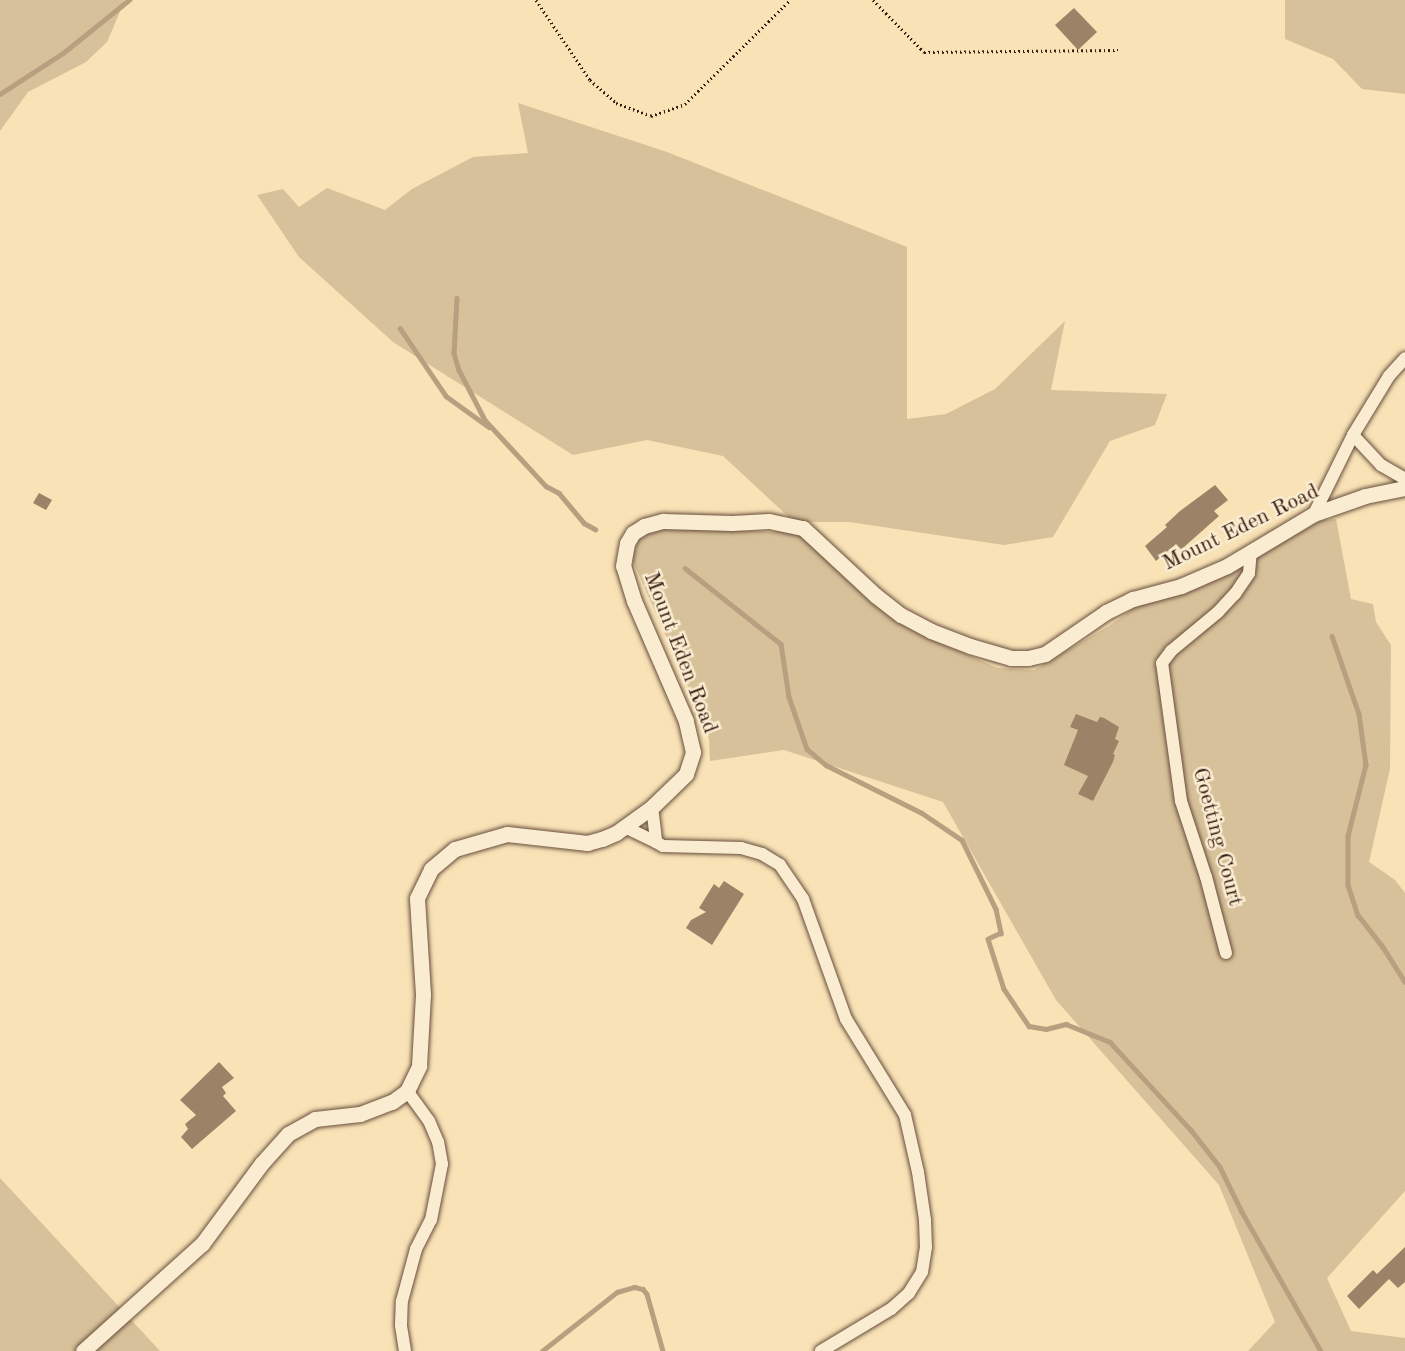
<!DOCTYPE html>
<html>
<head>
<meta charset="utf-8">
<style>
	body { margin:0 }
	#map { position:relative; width:1405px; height:1351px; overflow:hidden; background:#f8e2b6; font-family:"Old Standard TT",serif }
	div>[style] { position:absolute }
	.green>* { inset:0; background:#d7c19a }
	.stream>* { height:4.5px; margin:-2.25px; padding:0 2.25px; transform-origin:2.25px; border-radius:2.25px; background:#b79f7f }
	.building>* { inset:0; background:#9c8368 }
	.path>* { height:3px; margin-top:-1.5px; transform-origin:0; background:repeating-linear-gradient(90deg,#381d13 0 1.5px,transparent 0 4.5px) }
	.roads { filter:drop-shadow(0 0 2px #684e3c) drop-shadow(0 0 2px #684e3c) }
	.minor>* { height:12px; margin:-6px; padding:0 6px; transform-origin:6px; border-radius:6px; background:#faecd0 }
	.tertiary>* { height:15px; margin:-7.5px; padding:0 7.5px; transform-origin:7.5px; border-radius:7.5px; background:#faecd0 }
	span { translate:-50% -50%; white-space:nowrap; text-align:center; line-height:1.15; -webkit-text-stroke:5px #faecd0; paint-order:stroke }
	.street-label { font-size:22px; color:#381d13 }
</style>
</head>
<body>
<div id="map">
	<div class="green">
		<i style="clip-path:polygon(0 0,125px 0,107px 42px,86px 62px,28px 92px,0 131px)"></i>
		<i style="clip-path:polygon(1285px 0,1405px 0,1405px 94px,1362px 89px,1333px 59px,1285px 39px)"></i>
		<i style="clip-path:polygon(518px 103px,667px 152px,907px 247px,907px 419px,946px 414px,995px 389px,1065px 321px,1051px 390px,1167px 394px,1155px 425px,1110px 441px,1053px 537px,1004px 545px,849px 522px,794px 522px,723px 456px,647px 440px,573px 455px,393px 342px,299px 257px,257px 195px,283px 189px,299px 207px,327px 188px,385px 210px,412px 189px,473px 157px,528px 153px)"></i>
		<i style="clip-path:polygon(1336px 519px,1351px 599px,1373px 604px,1376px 622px,1391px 645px,1390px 769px,1369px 862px,1395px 880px,1405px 893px,1405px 1191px,1327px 1278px,1351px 1331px,1405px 1338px,1405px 1351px,1248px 1351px,1275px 1322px,1219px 1185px,1056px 1000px,943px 802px,784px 750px,710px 761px,709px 739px,702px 718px,632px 559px,639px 538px,658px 528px,775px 532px,797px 525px,823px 556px,864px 595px,902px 624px,926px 637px,998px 668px,1034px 670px,1109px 626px,1137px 606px,1181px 591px,1314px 521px)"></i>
		<i style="clip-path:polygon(0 1178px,160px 1351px,0 1351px)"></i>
	</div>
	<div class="stream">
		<i style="left:0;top:94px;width:75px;rotate:-33.1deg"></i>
		<i style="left:63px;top:53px;width:85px;rotate:-38.8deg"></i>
		<i style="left:457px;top:298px;width:55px;rotate:93.1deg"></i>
		<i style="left:454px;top:353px;width:18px;rotate:74deg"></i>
		<i style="left:459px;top:370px;width:56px;rotate:62.5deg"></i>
		<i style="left:485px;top:420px;width:90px;rotate:47.3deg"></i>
		<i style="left:546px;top:486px;width:15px;rotate:28deg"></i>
		<i style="left:559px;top:493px;width:39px;rotate:50deg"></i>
		<i style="left:584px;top:523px;width:13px;rotate:29deg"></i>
		<i style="left:400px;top:328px;width:82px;rotate:55.9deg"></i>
		<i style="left:446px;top:396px;width:53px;rotate:35.8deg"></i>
		<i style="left:685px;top:568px;width:122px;rotate:38.4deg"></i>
		<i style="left:781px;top:644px;width:54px;rotate:81.4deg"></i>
		<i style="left:789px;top:697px;width:55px;rotate:70.9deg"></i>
		<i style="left:807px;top:749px;width:25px;rotate:40deg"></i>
		<i style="left:826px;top:765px;width:107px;rotate:26.6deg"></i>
		<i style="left:922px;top:813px;width:48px;rotate:34deg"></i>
		<i style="left:962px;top:840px;width:77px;rotate:63.8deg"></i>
		<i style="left:996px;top:909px;width:25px;rotate:78deg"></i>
		<i style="left:1001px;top:933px;width:14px;rotate:155deg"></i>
		<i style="left:988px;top:939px;width:52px;rotate:72.3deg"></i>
		<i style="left:1004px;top:989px;width:45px;rotate:56deg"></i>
		<i style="left:1029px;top:1026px;width:17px;rotate:10deg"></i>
		<i style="left:1046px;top:1029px;width:21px;rotate:-14deg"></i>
		<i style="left:1066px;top:1024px;width:48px;rotate:22.2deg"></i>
		<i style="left:1110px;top:1042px;width:120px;rotate:47.4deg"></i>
		<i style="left:1191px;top:1130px;width:47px;rotate:51.9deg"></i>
		<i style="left:1220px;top:1167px;width:50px;rotate:63.9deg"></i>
		<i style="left:1242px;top:1212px;width:160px;rotate:60.4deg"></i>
		<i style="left:1332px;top:636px;width:83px;rotate:70.9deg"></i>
		<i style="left:1359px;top:714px;width:51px;rotate:82.2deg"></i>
		<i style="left:1366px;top:765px;width:73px;rotate:104.2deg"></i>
		<i style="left:1348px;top:836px;width:49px;rotate:90deg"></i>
		<i style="left:1348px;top:885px;width:32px;rotate:72deg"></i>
		<i style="left:1358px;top:915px;width:41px;rotate:52deg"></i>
		<i style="left:1383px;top:947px;width:41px;rotate:57.8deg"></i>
		<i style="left:542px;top:1351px;width:95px;rotate:-38.2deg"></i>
		<i style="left:617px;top:1292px;width:18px;rotate:-16deg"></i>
		<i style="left:634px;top:1287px;width:9px;rotate:13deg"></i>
		<i style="left:643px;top:1289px;width:6px;rotate:51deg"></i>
		<i style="left:647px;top:1294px;width:59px;rotate:74.3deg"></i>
	</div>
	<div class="building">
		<i style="clip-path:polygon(1074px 8px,1097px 32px,1078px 50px,1055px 25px)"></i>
		<i style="clip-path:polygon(1215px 485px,1228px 500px,1214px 511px,1219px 516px,1184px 547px,1181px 549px,1176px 544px,1156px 561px,1145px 546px,1167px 527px,1165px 525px,1180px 511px)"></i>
		<i style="clip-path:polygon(39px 493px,52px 500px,46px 510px,33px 503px)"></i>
		<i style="clip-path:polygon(1076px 714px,1097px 722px,1100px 717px,1104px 718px,1119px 727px,1115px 739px,1119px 741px,1113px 754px,1115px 755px,1113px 762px,1093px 801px,1078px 794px,1088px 776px,1064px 765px,1078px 730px,1070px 727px)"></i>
		<i style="clip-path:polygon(724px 881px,744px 894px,712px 945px,686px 928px,691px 920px,706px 912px,699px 908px,714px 884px,719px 888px)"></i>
		<i style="clip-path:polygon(219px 1062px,234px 1078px,222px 1087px,226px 1093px,223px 1096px,236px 1111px,192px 1149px,181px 1137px,188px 1129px,185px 1124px,196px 1115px,180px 1100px)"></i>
		<i style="clip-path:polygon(1405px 1247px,1405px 1282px,1398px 1288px,1389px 1279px,1359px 1309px,1347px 1296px,1373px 1270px,1377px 1274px)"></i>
	</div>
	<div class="path">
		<i style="left:536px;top:0;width:97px;rotate:56deg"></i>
		<i style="left:590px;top:80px;width:35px;rotate:41deg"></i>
		<i style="left:616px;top:103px;width:37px;rotate:20deg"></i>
		<i style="left:651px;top:116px;width:36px;rotate:-19deg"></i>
		<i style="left:685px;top:104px;width:148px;rotate:-44.7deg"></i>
		<i style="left:873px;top:0;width:73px;rotate:45.6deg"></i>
		<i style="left:924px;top:52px;width:194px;rotate:-0.6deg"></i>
	</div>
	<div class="roads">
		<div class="minor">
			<i style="left:1353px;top:435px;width:41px;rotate:47deg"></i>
			<i style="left:1381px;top:465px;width:28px;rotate:30deg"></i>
			<i style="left:1314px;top:514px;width:88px;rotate:-63.7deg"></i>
			<i style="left:1353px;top:435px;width:69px;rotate:-58.6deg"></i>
			<i style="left:1389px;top:376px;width:24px;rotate:-48deg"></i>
			<i style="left:652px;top:807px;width:35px;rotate:83deg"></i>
			<i style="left:656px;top:842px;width:8px;rotate:30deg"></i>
			<i style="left:663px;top:846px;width:78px;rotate:1.5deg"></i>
			<i style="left:741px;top:848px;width:22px;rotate:16deg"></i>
			<i style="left:762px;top:854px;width:21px;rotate:31deg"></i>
			<i style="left:780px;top:865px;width:41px;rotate:55.9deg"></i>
			<i style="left:803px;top:899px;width:127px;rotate:70.3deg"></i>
			<i style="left:846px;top:1019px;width:113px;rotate:58.4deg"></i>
			<i style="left:905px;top:1115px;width:58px;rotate:77.2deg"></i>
			<i style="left:918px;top:1172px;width:49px;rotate:81.7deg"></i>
			<i style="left:925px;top:1220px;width:27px;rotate:88deg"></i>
			<i style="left:926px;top:1247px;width:25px;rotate:99deg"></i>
			<i style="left:922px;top:1272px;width:25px;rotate:122deg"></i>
			<i style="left:909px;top:1293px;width:24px;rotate:138deg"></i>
			<i style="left:891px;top:1309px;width:82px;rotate:149deg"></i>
			<i style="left:625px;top:827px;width:34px;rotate:26deg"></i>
			<i style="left:1226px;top:953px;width:79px;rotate:-104.7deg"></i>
			<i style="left:1206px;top:877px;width:80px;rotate:-108.2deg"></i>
			<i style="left:1181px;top:801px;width:139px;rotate:-97.8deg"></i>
			<i style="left:1162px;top:663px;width:15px;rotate:-53deg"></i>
			<i style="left:1171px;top:651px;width:61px;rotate:-39.7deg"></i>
			<i style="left:1218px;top:612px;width:25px;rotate:-47deg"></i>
			<i style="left:1235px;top:594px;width:25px;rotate:-56deg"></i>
			<i style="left:1249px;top:573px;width:22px;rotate:-85deg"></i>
			<i style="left:405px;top:1351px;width:26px;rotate:-99deg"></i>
			<i style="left:401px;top:1325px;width:24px;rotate:-88deg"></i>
			<i style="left:402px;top:1301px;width:54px;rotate:-74.9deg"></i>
			<i style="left:416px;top:1249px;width:33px;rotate:-63deg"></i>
			<i style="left:431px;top:1220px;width:57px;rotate:-78.9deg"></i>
			<i style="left:442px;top:1164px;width:22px;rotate:-100deg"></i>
			<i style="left:438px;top:1142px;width:23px;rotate:-113deg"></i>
			<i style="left:429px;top:1121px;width:37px;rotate:-126deg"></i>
		</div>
		<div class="tertiary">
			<i style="left:83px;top:1351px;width:160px;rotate:-42deg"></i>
			<i style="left:202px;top:1244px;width:101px;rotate:-53.5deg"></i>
			<i style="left:262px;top:1163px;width:39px;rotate:-48deg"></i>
			<i style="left:288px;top:1134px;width:31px;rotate:-29deg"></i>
			<i style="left:315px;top:1119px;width:45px;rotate:-6.3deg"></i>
			<i style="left:360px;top:1114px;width:34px;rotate:-21deg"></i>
			<i style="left:392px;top:1102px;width:19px;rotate:-36deg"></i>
			<i style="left:407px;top:1091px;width:28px;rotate:-64deg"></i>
			<i style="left:419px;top:1066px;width:72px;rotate:-86.8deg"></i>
			<i style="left:423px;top:994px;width:96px;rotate:-93.6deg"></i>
			<i style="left:417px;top:898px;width:32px;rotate:-64deg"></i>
			<i style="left:431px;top:869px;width:31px;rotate:-40deg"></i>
			<i style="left:455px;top:849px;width:54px;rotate:-16.1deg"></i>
			<i style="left:507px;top:834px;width:81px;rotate:6.4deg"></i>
			<i style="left:587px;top:843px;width:16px;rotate:-15deg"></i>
			<i style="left:602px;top:839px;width:15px;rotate:-23deg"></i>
			<i style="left:616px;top:833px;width:44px;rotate:-35.8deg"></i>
			<i style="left:652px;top:807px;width:47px;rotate:-44.1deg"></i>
			<i style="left:686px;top:774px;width:23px;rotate:-72deg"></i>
			<i style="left:693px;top:752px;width:32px;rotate:-103deg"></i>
			<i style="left:686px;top:721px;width:131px;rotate:-113.4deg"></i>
			<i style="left:634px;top:601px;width:37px;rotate:-107deg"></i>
			<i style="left:623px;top:566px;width:23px;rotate:-80deg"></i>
			<i style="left:627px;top:543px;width:12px;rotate:-59deg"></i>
			<i style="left:633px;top:533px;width:13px;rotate:-32deg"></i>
			<i style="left:644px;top:526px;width:20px;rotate:-15deg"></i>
			<i style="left:663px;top:521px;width:69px;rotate:1.7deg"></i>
			<i style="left:732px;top:523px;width:37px;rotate:-3deg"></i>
			<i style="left:769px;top:521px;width:35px;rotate:12deg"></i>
			<i style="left:803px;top:528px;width:98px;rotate:42.9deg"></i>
			<i style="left:875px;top:595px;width:33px;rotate:38deg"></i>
			<i style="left:901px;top:615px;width:34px;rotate:28deg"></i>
			<i style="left:931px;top:631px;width:42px;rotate:21deg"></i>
			<i style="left:970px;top:646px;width:43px;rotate:16.3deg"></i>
			<i style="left:1011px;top:658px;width:17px"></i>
			<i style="left:1028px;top:658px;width:17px;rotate:-13deg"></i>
			<i style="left:1045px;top:654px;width:74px;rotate:-34.5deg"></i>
			<i style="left:1106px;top:612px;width:30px;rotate:-26deg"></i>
			<i style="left:1133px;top:599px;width:50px;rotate:-15.2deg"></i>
			<i style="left:1181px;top:586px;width:50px;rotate:-23.5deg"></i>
			<i style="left:1227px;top:566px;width:101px;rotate:-30.9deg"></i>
			<i style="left:1314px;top:514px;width:54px;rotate:-19.4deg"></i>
			<i style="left:1365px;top:496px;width:41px;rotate:-11.3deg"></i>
		</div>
	</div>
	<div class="street-label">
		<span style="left:1241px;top:528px;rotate:-26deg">Mount Eden Road</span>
		<span style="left:680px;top:653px;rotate:69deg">Mount Eden Road</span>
		<span style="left:1217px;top:837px;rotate:75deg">Goetting Court</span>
	</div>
</div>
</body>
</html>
